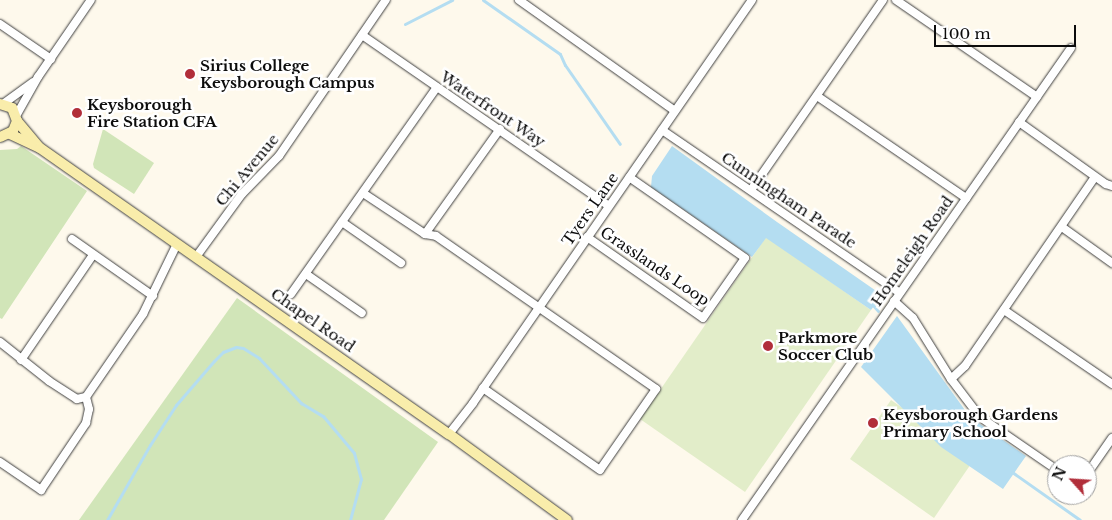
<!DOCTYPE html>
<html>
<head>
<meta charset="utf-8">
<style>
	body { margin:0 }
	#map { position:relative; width:1112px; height:520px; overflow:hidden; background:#fef9ec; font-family:"Libre Baskerville",serif }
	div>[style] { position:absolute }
	.green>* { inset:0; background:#d1e5b8 }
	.pitch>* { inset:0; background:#e2edc9 }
	.water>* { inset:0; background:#b4ddf1 }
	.stream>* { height:3px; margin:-1.5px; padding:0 1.5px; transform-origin:1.5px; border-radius:1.5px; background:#b4ddf1 }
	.roads { filter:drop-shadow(0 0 1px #3f3f3f) drop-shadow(0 0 1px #3f3f3f) }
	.street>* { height:8px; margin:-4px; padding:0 4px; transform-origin:4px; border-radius:4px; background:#fff }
	.secondary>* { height:10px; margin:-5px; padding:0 5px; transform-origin:5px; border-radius:5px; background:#f9edab }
	.dots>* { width:14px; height:14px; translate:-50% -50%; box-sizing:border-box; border:2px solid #fff; border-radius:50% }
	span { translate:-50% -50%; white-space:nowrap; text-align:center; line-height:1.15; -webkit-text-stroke:5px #fff; paint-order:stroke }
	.poi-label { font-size:15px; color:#0c0c0c; font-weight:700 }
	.left { translate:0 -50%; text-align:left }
	.street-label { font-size:15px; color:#0c0c0c }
	.north { position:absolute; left:1047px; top:455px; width:50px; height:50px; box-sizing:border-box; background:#fff; border:1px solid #9e9e9e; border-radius:50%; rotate:296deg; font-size:14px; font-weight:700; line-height:20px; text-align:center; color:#0c0c0c }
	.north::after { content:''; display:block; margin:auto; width:18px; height:22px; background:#b12e3a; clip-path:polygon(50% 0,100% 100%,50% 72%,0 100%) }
	.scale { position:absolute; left:934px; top:25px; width:142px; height:22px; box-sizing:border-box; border:2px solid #0c0c0c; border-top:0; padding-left:6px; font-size:15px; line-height:18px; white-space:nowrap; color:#0c0c0c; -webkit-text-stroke:4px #fff; paint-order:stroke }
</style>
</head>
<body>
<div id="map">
	<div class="green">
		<i style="clip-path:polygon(103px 129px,154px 163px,134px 194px,94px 168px,93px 164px)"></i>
		<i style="clip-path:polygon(21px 146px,87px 191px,2px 319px,0 318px,0 150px,17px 149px)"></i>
		<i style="clip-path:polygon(237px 298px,438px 442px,384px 520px,79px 520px)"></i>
	</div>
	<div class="pitch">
		<i style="clip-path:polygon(766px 237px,871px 310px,745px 492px,640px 419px)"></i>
		<i style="clip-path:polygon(891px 400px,975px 458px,934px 518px,850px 459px)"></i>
	</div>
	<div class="water">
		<i style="clip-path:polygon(672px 146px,777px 222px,882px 295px,871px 310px,766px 238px,752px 257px,651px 187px,652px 176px)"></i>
		<i style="clip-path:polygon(897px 316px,970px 417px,1026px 456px,1003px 489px,941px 447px,861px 367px)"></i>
	</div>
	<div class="stream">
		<i style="left:483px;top:0;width:94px;rotate:35deg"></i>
		<i style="left:560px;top:54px;width:12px;rotate:66deg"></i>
		<i style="left:565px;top:65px;width:96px;rotate:55.2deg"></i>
		<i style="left:405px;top:24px;width:53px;rotate:-27.1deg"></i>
		<i style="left:872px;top:304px;width:9px;rotate:49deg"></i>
		<i style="left:1012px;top:472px;width:83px;rotate:35.2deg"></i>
		<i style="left:107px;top:520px;width:86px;rotate:-60.2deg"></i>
		<i style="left:150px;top:445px;width:48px;rotate:-57deg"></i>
		<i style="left:176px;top:405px;width:58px;rotate:-49.2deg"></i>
		<i style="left:214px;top:361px;width:13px;rotate:-45deg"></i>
		<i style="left:223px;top:352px;width:14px;rotate:-21deg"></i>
		<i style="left:236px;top:347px;width:7px;rotate:8deg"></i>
		<i style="left:243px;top:348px;width:19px;rotate:32deg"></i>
		<i style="left:259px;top:358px;width:62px;rotate:47deg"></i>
		<i style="left:301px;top:403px;width:26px;rotate:31deg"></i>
		<i style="left:323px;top:416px;width:48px;rotate:50deg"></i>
		<i style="left:354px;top:453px;width:27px;rotate:75deg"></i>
		<i style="left:361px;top:479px;width:42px;rotate:105deg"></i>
	</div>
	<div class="roads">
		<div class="street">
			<i style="left:519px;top:0;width:191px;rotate:35.4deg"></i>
			<i style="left:896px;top:0;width:171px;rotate:34.5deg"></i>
			<i style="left:0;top:24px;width:62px;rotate:34.5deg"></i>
			<i style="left:362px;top:35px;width:300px;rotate:34.7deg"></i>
			<i style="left:817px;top:96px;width:181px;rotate:34.4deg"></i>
			<i style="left:3px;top:104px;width:37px;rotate:-36deg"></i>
			<i style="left:16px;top:116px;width:45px;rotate:-60.6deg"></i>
			<i style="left:38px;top:77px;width:93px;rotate:-55.5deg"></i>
			<i style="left:1019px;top:122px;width:107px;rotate:35.5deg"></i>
			<i style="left:1106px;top:184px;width:6px;rotate:18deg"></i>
			<i style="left:662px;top:130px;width:288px;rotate:34.4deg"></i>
			<i style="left:751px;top:190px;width:231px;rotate:-55.2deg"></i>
			<i style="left:363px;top:193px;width:74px;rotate:33.5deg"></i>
			<i style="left:425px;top:234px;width:11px;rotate:10deg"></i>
			<i style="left:436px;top:236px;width:268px;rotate:34.8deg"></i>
			<i style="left:656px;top:389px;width:98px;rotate:124.7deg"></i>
			<i style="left:600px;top:470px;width:143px;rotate:-145deg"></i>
			<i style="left:342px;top:222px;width:72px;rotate:34.8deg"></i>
			<i style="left:1062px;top:227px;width:62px;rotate:35.8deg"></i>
			<i style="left:425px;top:234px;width:129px;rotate:-54.5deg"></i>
			<i style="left:587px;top:237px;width:141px;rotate:34.9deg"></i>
			<i style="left:703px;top:318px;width:73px;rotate:-55deg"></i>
			<i style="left:745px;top:258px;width:141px;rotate:-145.1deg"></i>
			<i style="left:72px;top:239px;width:99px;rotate:35.1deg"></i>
			<i style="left:196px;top:257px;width:78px;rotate:-53.9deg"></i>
			<i style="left:242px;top:194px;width:53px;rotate:-45.8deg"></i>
			<i style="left:279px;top:156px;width:189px;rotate:-55.6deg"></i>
			<i style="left:306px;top:274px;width:68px;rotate:34.9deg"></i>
			<i style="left:291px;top:294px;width:253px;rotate:-54.8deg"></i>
			<i style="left:894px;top:301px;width:25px;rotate:42deg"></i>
			<i style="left:913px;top:318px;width:72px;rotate:58.1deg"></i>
			<i style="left:951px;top:379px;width:48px;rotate:52.7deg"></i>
			<i style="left:980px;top:417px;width:93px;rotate:34.5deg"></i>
			<i style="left:1004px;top:310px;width:131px;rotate:34.4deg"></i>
			<i style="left:0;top:342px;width:63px;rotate:38.5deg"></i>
			<i style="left:49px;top:381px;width:33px;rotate:33deg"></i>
			<i style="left:77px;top:399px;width:9px;rotate:-13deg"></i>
			<i style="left:86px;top:397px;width:101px;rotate:-55.5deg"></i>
			<i style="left:143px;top:314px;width:78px;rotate:-64.1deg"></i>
			<i style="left:21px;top:360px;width:127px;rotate:-55.6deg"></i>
			<i style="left:951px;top:379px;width:19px;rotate:-43deg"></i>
			<i style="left:965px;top:366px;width:229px;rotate:-55.5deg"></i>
			<i style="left:449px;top:434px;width:39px;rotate:-52deg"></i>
			<i style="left:473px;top:403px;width:490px;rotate:-55.3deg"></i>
			<i style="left:0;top:462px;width:50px;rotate:34.3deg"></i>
			<i style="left:41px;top:490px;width:81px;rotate:-56.1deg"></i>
			<i style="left:86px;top:423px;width:14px;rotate:-78deg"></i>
			<i style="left:89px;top:409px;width:12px;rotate:-104deg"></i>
			<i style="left:1087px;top:474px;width:44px;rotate:-55.2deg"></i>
			<i style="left:742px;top:520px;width:575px;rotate:-55.12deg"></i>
		</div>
		<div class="secondary">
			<i style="left:0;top:104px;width:13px;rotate:18deg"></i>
			<i style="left:12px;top:108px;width:14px;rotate:69deg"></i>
			<i style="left:17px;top:121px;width:11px;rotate:112deg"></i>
			<i style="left:13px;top:131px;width:14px;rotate:155deg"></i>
			<i style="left:17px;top:121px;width:33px;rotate:50deg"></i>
			<i style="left:10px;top:134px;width:33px;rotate:25deg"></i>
			<i style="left:40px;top:148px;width:499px;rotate:35deg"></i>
			<i style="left:449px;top:434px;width:146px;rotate:36.1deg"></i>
		</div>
	</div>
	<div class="dots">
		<i style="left:190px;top:74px;background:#b12e3a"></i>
		<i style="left:77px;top:113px;background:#b12e3a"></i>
		<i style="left:768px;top:346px;background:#b12e3a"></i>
		<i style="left:873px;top:423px;background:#b12e3a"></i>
	</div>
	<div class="poi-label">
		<span class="left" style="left:200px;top:74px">Sirius College<br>Keysborough Campus</span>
		<span class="left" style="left:87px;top:113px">Keysborough<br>Fire Station CFA</span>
		<span class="left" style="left:778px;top:346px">Parkmore<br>Soccer Club</span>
		<span class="left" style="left:883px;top:423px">Keysborough Gardens<br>Primary School</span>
	</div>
	<div class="street-label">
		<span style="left:493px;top:109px;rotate:34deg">Waterfront Way</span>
		<span style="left:247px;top:170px;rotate:-50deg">Chi Avenue</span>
		<span style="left:789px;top:200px;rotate:34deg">Cunningham Parade</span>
		<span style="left:590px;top:209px;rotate:-55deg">Tyers Lane</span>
		<span style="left:912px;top:251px;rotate:-55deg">Homeleigh Road</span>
		<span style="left:655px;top:266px;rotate:34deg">Grasslands Loop</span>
		<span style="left:313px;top:320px;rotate:35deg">Chapel Road</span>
	</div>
	<div class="north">N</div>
	<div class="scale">100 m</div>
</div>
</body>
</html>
